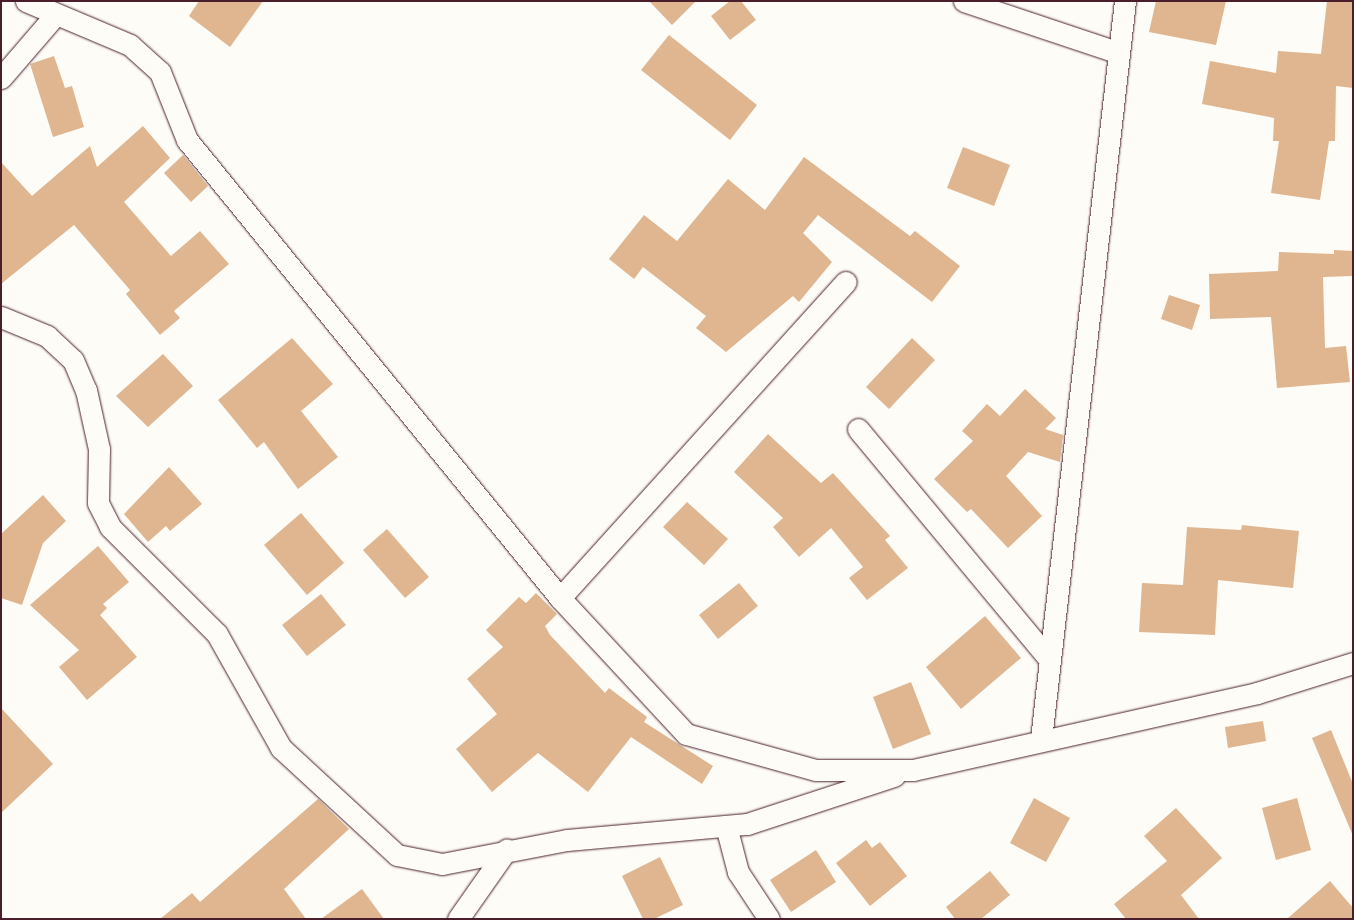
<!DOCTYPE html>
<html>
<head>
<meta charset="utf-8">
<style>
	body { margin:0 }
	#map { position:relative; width:1354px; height:920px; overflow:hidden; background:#fdfcf7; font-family:Itim,sans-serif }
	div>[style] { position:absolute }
	.building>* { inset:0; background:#dfb690 }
	.roads { filter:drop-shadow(0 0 1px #4a1f2b) drop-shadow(0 0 1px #4a1f2b) }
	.street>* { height:21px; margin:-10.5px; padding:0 10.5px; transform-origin:10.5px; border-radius:10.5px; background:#fdfcf7 }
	span { translate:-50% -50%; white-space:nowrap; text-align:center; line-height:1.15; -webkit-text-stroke:4.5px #fdfcf7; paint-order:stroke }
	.frame { position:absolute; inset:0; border:2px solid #4a1f2b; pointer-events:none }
</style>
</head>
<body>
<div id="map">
	<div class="building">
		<i style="clip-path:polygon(199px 1px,263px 1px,230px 47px,189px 16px)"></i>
		<i style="clip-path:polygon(649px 1px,696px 1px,672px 25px)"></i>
		<i style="clip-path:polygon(730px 1px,741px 1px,756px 20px,730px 40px,711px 16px)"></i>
		<i style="clip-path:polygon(1156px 1px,1226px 1px,1216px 45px,1149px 32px)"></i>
		<i style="clip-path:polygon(1327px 1px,1353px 1px,1353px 88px,1336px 86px,1335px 141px,1329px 141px,1320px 200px,1271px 193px,1279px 141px,1273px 141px,1274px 118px,1202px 104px,1210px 61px,1276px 73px,1278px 51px,1321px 54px)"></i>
		<i style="clip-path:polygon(669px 35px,757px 105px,730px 140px,641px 70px)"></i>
		<i style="clip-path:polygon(54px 56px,65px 88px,72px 86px,84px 127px,53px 137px,30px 64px)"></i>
		<i style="clip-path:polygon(143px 126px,170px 158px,124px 202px,171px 256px,200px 231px,229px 264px,174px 311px,180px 318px,160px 335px,126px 294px,130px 290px,74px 225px,1px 284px,1px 162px,32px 196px,90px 146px,97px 167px)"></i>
		<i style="clip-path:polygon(963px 147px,1010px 165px,994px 206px,947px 188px)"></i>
		<i style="clip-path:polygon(183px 155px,208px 186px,191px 202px,164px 173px)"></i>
		<i style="clip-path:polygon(804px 157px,910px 236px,915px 231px,960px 266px,932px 302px,818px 215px,803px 233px,832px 262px,799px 302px,793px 296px,726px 352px,696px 328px,706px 316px,643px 267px,634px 279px,609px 259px,644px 215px,677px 241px,728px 179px,765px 210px)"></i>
		<i style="clip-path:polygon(1334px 250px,1353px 251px,1353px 276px,1323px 277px,1325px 348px,1346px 346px,1350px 382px,1277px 388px,1271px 317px,1210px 319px,1209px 274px,1278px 271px,1279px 252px,1334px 254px)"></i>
		<i style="clip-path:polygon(1169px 295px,1200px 305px,1192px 330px,1161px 319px)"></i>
		<i style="clip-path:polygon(292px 338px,333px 384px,301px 411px,338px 457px,298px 489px,264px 442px,257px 448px,218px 400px)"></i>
		<i style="clip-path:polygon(912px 338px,935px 360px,889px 409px,866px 387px)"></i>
		<i style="clip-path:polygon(163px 354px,193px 386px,148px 427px,116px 396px)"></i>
		<i style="clip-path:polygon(1025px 389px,1056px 418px,1045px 429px,1063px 435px,1060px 462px,1028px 452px,1006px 476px,1042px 516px,1008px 548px,971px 509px,967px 512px,934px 479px,973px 441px,962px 431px,987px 404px,1000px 416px)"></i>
		<i style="clip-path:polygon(768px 434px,821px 483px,833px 473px,890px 536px,885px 540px,908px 568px,867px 600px,849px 578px,863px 567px,831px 528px,799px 557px,773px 527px,783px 518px,734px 472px)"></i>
		<i style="clip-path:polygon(169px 467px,202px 504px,170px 531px,166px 526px,148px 542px,124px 514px)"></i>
		<i style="clip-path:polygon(43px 495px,66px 521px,43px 543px,22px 605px,1px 598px,1px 534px)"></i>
		<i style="clip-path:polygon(687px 502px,728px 539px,704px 565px,663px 527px)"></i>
		<i style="clip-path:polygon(301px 513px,344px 563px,307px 595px,264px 545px)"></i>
		<i style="clip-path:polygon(1242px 525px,1299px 531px,1293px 588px,1218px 580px,1215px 635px,1139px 632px,1142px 583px,1183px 585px,1187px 527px,1241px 530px)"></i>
		<i style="clip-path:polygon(387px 529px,429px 577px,405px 598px,363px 550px)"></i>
		<i style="clip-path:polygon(98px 546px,129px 582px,103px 604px,107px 608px,100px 615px,137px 657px,87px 700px,59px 667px,79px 650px,30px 605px)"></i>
		<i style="clip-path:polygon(739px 583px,758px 606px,718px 639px,699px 615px)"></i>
		<i style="clip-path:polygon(536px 593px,557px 614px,545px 626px,550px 635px,605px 693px,609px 688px,647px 717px,644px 722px,713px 766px,702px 784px,631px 737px,588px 792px,538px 753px,492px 792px,456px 749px,497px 714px,467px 679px,503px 647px,486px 630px,519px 597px,526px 603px)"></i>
		<i style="clip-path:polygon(321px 594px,346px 625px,307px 656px,282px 625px)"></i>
		<i style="clip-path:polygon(985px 616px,1021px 658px,961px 709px,926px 667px)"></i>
		<i style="clip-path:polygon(911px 682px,931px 734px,893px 749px,873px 697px)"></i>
		<i style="clip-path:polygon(1px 708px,53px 764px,1px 813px)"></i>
		<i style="clip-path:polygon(1263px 721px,1266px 741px,1228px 748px,1225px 727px)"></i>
		<i style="clip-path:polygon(1331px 730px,1353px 784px,1353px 836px,1312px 738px)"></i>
		<i style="clip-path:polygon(1034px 798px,1070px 818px,1046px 862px,1010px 843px)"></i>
		<i style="clip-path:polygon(1297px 798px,1311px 850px,1276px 860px,1262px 808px)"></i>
		<i style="clip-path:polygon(318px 799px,349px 829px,284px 889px,306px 919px,160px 919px,192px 893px,200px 902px)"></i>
		<i style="clip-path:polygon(1176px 808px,1222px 858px,1181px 895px,1199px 919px,1126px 919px,1114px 904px,1167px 861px,1144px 836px)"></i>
		<i style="clip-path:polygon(866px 840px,872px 848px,880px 842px,907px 876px,870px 906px,836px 863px)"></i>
		<i style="clip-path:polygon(816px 850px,836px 882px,791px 912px,770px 880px)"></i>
		<i style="clip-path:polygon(660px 857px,683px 905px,654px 919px,643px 919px,622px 876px)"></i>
		<i style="clip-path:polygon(990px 871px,1010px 895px,981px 919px,955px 919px,946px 907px)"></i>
		<i style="clip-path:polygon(1330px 881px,1353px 908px,1353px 919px,1287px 919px)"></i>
		<i style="clip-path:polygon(362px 889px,384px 919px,321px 919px)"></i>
	</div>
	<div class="roads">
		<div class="street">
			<i style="left:26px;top:1px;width:113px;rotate:22.9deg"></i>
			<i style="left:130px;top:45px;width:40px;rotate:42deg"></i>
			<i style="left:160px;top:72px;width:73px;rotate:68.3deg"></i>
			<i style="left:187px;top:140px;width:591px;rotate:50.84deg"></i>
			<i style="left:560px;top:598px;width:185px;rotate:47.2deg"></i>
			<i style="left:686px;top:734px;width:135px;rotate:15.5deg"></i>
			<i style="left:816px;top:770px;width:97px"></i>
			<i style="left:913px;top:770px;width:353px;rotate:-12.6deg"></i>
			<i style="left:1257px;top:693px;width:101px;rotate:-17.4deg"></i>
			<i style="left:964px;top:1px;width:163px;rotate:18.5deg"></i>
			<i style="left:1px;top:78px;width:84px;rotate:-49.3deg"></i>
			<i style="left:1px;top:317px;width:50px;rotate:22.4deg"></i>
			<i style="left:47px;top:336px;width:35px;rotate:43deg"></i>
			<i style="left:73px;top:360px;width:33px;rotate:67deg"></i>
			<i style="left:86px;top:390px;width:60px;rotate:77.6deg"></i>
			<i style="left:99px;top:449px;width:54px;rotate:91.1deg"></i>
			<i style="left:98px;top:503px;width:27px;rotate:63deg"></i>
			<i style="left:110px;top:527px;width:151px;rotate:45deg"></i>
			<i style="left:217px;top:634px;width:131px;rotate:60.7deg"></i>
			<i style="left:281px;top:748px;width:158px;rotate:42.7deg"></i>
			<i style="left:397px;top:855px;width:46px;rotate:11.3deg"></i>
			<i style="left:442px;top:864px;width:127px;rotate:-10.9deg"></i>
			<i style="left:567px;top:840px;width:181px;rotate:-5.1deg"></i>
			<i style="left:747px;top:824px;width:155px;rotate:-18.1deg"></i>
			<i style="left:858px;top:429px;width:300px;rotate:50.3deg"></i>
			<i style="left:560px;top:598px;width:426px;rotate:-47.9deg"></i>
			<i style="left:1041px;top:739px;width:743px;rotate:-83.51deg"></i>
			<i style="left:726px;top:826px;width:48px;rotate:75.4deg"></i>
			<i style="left:738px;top:872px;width:56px;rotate:56.6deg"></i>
			<i style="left:458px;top:919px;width:85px;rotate:-55deg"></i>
		</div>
	</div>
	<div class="frame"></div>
</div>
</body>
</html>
